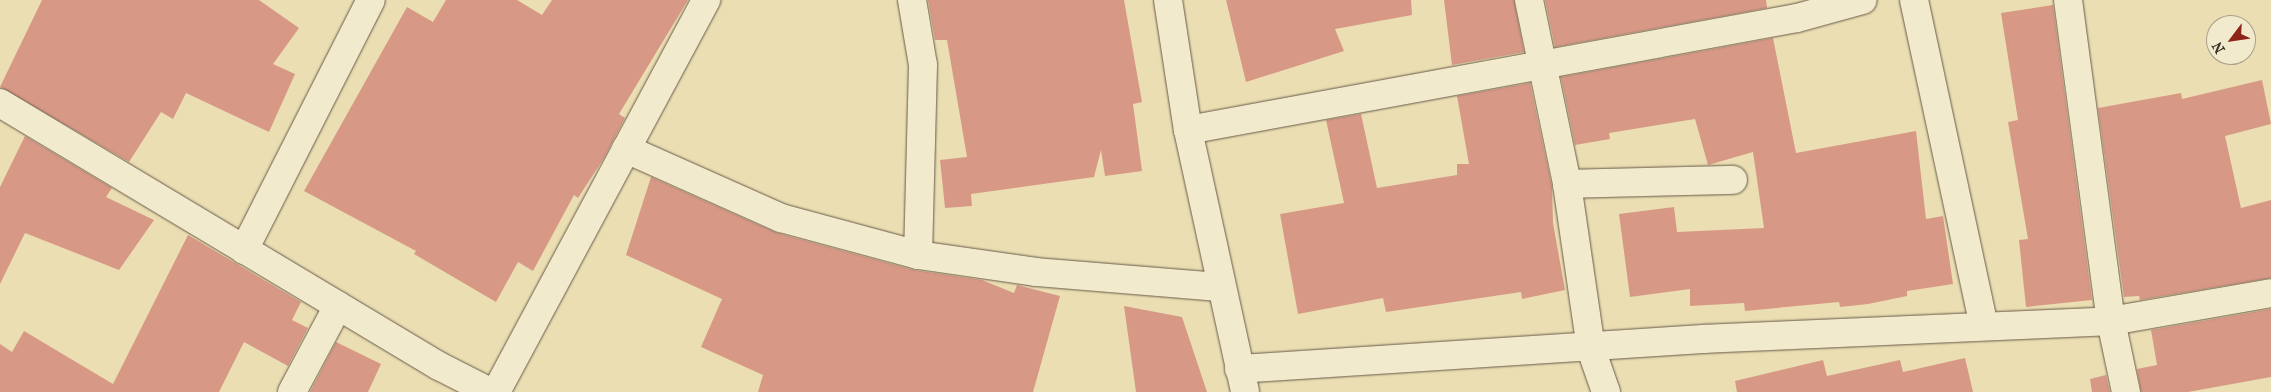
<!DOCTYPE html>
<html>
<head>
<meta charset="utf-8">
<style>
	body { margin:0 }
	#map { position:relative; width:2271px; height:392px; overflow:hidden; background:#ebdeb2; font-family:"IM FELL French Canon",serif }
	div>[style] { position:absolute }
	.building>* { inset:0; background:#d79986 }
	.roads { filter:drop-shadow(0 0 1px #685a4a) drop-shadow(0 0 1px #685a4a) }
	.street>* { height:28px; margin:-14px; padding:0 14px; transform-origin:14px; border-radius:14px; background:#f2eacd }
	.secondary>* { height:28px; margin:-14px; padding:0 14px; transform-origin:14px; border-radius:14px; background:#f2eacd }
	span { translate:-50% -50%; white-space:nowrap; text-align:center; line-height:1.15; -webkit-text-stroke:4px #f2eacd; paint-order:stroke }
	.north { position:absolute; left:2206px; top:15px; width:50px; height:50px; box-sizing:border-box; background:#f2eacd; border:1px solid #a99f8b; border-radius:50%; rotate:239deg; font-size:14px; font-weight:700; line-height:20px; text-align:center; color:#3c2e28 }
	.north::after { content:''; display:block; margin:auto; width:18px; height:22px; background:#8f2418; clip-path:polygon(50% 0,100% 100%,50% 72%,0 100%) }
</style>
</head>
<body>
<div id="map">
	<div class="building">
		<i style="clip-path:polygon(42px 0,259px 0,299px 28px,273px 64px,295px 74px,269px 132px,186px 93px,173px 119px,161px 112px,129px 162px,0 87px)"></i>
		<i style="clip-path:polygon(446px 0,517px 0,542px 15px,552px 0,688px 0,619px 114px,625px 118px,604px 158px,578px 198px,574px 195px,533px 271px,518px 262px,496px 302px,414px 254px,416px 251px,304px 191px,407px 7px,433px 22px)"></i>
		<i style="clip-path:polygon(928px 0,1124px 0,1142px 102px,1133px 104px,1142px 171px,1105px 176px,1101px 150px,1094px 177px,971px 194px,972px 206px,945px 208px,940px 160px,967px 157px,947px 40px,935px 40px)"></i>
		<i style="clip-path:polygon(1226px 0,1411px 0,1412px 15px,1335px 29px,1344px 51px,1246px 82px)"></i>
		<i style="clip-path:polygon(1444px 0,1514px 0,1524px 52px,1452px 65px)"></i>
		<i style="clip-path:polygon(1545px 0,1766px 0,1767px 8px,1555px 47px)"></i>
		<i style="clip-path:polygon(2053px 5px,2092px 300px,2026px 307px,2019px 240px,2028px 239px,2008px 122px,2018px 120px,2001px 13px)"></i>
		<i style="clip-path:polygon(1773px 38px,1796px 153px,1916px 131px,1926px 219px,1943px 216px,1953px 284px,1907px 291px,1907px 296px,1868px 304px,1840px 307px,1839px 302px,1745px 311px,1744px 303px,1690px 306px,1690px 289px,1630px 297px,1619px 214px,1674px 207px,1677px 232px,1764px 228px,1753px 152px,1708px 165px,1695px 119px,1609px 133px,1610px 139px,1575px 145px,1561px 77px)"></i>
		<i style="clip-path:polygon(2262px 80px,2271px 124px,2225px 136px,2241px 208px,2271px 200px,2271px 278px,2140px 300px,2139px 296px,2124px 297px,2098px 108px,2181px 93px,2182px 99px)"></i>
		<i style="clip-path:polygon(1530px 83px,1552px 187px,1553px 223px,1565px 290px,1522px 299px,1521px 292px,1386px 312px,1383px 298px,1298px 314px,1280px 214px,1344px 203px,1326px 120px,1361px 114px,1377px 188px,1457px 175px,1457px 164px,1469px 164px,1457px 96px)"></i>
		<i style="clip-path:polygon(25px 136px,112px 188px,106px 197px,154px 220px,119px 270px,25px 233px,0 284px,0 187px)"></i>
		<i style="clip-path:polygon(651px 177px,777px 233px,914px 270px,982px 280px,1014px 293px,1017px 285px,1060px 296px,1033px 392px,758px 392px,763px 375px,701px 347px,722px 299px,626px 255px)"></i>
		<i style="clip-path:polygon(188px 235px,301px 302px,292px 320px,308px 328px,288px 366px,244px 342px,219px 392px,0 392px,0 344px,12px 352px,24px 331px,113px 384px)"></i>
		<i style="clip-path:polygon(1124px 306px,1182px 317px,1207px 392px,1136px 392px)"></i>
		<i style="clip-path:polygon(2271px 309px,2271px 377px,2188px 392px,2141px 392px,2137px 369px,2157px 365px,2151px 330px)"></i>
		<i style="clip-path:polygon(336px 342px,381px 364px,368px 392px,310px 392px)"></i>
		<i style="clip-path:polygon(1965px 358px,1973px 392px,1737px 392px,1735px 381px,1823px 360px,1827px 376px,1900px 360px,1903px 372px)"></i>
		<i style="clip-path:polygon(2106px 375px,2110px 392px,2092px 392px,2090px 379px)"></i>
	</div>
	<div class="roads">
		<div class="street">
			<i style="left:912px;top:0;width:66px;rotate:80.4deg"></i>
			<i style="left:923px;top:65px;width:190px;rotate:91.5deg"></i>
			<i style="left:1529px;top:0;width:188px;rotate:78.3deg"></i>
			<i style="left:1567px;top:184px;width:167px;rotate:81.7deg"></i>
			<i style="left:1591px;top:349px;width:46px;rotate:70.8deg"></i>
			<i style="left:1914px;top:0;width:333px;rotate:77.9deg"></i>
			<i style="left:2068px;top:0;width:324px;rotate:82.4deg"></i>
			<i style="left:2111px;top:321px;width:73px;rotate:78.1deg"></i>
			<i style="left:0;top:103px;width:512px;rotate:30.93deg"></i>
			<i style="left:439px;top:366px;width:57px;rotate:27deg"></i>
			<i style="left:1188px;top:130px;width:619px;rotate:-10.42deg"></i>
			<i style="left:1797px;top:18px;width:68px;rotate:-15.3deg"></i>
			<i style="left:626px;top:149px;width:170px;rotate:24deg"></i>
			<i style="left:781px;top:218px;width:142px;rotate:15.1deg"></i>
			<i style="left:918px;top:255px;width:119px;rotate:8.2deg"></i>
			<i style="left:1036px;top:272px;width:185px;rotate:4.7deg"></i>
			<i style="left:1567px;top:184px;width:166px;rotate:-1.4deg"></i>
			<i style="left:244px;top:250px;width:280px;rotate:-63.1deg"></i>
			<i style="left:1239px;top:369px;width:466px;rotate:-3.7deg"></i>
			<i style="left:1704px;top:339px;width:407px;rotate:-2.5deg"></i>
			<i style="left:2111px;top:321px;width:162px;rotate:-9.9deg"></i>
			<i style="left:292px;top:392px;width:98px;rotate:-61.9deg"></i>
			<i style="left:496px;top:392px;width:445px;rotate:-61.8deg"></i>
		</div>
		<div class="secondary">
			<i style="left:1168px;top:0;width:132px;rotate:81.3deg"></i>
			<i style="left:1188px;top:130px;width:268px;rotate:77.7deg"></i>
		</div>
	</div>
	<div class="north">N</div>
</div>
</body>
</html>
